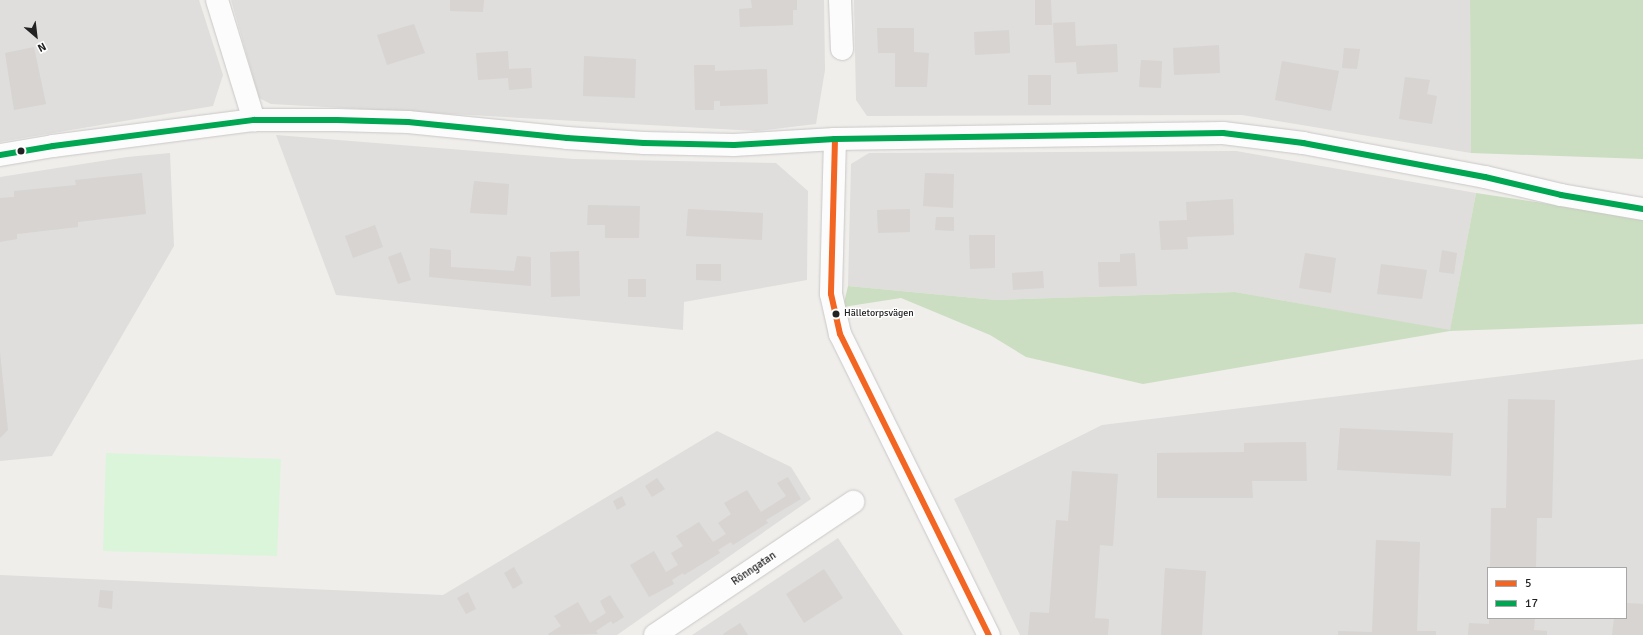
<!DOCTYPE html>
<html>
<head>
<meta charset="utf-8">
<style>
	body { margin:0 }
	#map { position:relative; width:1643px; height:635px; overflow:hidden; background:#f0eeeb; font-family:Signika,sans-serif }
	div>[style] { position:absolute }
	.residential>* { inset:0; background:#dfdedc }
	.forest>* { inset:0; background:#cbdec1 }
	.park>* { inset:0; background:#daf5da }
	.building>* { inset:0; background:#d7d4d2 }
	.roads { filter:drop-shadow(0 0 1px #c9c8c7) drop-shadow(0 0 1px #c9c8c7) }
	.minor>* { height:22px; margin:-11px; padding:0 11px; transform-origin:11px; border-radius:11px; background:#fdfcfc }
	.bus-1>* { height:6px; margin:-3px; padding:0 3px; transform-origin:3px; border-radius:3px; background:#f26522 }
	.bus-2>* { height:6px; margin:-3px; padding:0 3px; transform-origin:3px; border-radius:3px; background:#00a651 }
	.dots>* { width:11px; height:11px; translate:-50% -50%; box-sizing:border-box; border:2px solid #fff; border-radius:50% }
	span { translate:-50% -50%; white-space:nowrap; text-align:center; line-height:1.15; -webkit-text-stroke:3px #fff; paint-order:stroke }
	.bus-label { font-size:10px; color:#222 }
	.left { translate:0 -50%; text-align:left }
	.street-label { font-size:11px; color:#222 }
	.legend { position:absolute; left:1487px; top:567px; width:140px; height:52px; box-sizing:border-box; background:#fff; border:1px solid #a7a7a7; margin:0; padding:5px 7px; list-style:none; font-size:12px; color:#222 }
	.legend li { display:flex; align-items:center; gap:8px; height:20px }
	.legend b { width:20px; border:1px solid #a7a7a7 }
	.north { position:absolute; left:16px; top:16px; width:40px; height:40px; -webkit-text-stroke:3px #fff; paint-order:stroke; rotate:152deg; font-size:11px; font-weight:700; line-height:16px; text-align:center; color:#222 }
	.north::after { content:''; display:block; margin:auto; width:14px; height:18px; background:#222; clip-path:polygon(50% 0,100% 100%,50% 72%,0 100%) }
</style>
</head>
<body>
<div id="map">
	<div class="residential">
		<i style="clip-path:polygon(0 0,199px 0,223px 75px,213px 106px,0 142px)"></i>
		<i style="clip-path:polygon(231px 0,824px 0,825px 70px,816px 124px,757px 131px,271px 104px,259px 98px)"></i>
		<i style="clip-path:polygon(854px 0,1470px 0,1471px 153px,1242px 115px,867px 116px,856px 100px)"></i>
		<i style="clip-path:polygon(276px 135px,574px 159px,776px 163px,808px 191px,807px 280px,684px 302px,683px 330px,336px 295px)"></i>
		<i style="clip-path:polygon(1236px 151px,1476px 193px,1450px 331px,1235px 292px,996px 300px,848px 286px,851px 164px,869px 153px)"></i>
		<i style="clip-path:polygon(170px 153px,174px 246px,52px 456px,0 461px,0 177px,127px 157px)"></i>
		<i style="clip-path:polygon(evenodd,1643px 359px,1643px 635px,1020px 635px,954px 499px,1102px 425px,1643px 359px,1488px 568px,1626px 568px,1626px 618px,1488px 618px,1488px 568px)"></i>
		<i style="clip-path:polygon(717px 431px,791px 467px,811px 499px,617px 635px,0 635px,0 575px,443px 595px)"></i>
		<i style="clip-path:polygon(838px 538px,903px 635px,692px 635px)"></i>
	</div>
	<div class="forest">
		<i style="clip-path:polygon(1470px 0,1643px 0,1643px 159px,1471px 153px)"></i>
		<i style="clip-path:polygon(1476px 193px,1643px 218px,1643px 324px,1450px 331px,1143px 384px,1026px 357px,990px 335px,901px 298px,843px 307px,848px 286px,996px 300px,1235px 292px,1450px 330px)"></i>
	</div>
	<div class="park">
		<i style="clip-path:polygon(106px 453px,281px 459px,277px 556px,103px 551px)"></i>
	</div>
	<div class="building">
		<i style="clip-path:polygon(450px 0,484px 0,483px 12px,450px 11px)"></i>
		<i style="clip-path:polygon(751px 0,797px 0,797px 10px,793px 10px,793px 25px,740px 27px,739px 9px,752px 8px)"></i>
		<i style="clip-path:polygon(1035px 0,1051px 0,1052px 25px,1035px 25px)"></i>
		<i style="clip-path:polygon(1075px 22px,1076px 46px,1117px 44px,1118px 72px,1077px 74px,1076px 62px,1055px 63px,1053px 23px)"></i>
		<i style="clip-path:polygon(414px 24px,425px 53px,387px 65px,377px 35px)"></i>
		<i style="clip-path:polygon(877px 28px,914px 28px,914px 52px,929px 53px,927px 87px,895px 87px,895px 53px,878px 53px)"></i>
		<i style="clip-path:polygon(1009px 30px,1010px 53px,975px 55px,974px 32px)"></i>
		<i style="clip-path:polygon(1219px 45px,1220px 73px,1174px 75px,1173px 48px)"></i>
		<i style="clip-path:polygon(34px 47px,46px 104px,14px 110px,5px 53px)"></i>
		<i style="clip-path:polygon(1344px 48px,1360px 49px,1357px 69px,1342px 68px)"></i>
		<i style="clip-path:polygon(508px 51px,509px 69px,531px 68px,532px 88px,509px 90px,508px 78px,478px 80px,476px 53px)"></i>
		<i style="clip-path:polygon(584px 56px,636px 59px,635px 98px,583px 96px)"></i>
		<i style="clip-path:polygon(1141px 60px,1162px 61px,1161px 88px,1139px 87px)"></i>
		<i style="clip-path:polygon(1282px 61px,1339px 71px,1331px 111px,1275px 100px)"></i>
		<i style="clip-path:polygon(694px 65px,715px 65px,715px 71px,767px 69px,768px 104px,720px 106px,720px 101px,714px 101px,714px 110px,695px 110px)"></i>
		<i style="clip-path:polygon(1028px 75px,1051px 75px,1051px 105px,1028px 105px)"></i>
		<i style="clip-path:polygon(1405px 77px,1430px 80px,1427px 94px,1437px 96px,1432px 124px,1399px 119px)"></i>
		<i style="clip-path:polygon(142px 173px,146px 214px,78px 222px,78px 227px,17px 234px,17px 239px,0 242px,0 198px,14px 197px,14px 191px,76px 185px,75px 180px)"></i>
		<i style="clip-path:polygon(925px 173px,954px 174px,953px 208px,923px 206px)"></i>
		<i style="clip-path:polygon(474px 181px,509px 184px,507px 215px,470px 213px)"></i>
		<i style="clip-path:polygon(1233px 199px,1234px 235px,1187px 237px,1188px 249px,1161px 250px,1159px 221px,1187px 220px,1186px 202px)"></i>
		<i style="clip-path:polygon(588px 205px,640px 206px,639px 238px,605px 238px,605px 225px,587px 225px)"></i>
		<i style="clip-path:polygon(688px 209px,763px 213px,762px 240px,686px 236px)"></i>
		<i style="clip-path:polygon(910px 209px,910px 232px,878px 233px,877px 210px)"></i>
		<i style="clip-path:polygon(936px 217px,954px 217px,954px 231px,935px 230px)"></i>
		<i style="clip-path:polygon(375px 225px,383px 247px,353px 258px,345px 236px)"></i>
		<i style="clip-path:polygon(969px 235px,995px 235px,995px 268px,970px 269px)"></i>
		<i style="clip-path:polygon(430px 248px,451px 250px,451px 267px,514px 271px,517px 256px,531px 257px,531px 286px,429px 277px)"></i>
		<i style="clip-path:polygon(1442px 250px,1457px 253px,1454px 274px,1439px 272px)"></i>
		<i style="clip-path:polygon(579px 251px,580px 296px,551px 297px,550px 252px)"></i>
		<i style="clip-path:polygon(401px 252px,411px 280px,398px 284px,388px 257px)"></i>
		<i style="clip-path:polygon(1135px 253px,1137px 286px,1099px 287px,1098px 262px,1120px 262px,1120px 254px)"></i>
		<i style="clip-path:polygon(1305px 253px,1336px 258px,1331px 293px,1299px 288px)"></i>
		<i style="clip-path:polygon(696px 264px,721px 264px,721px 281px,696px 280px)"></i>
		<i style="clip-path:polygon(1381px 264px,1427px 270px,1422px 299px,1377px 294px)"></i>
		<i style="clip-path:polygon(1043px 271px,1044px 288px,1013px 290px,1012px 273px)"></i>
		<i style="clip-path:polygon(628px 279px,646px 279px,646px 297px,628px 297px)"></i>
		<i style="clip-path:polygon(0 352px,8px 430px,0 438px)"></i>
		<i style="clip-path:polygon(1508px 399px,1555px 400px,1552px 518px,1537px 518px,1536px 568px,1490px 568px,1491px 508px,1506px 508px)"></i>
		<i style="clip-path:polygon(1340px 428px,1453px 433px,1451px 476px,1337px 470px)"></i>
		<i style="clip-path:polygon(1306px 442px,1307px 481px,1252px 481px,1253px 498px,1157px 498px,1157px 453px,1244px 452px,1244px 443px)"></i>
		<i style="clip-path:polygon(1072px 471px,1118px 474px,1113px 546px,1100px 545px,1095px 618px,1109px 619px,1108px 635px,1028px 635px,1030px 612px,1049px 613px,1056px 520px,1068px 521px)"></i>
		<i style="clip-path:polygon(788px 477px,801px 499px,766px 520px,768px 523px,733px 545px,731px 542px,718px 550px,720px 553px,684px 575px,683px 573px,672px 580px,674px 584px,649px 597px,630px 565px,654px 551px,666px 572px,678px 565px,671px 553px,683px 546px,676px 536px,699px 522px,713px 542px,726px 534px,718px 523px,731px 514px,724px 503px,747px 490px,761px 512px,786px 496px,777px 483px)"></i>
		<i style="clip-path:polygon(657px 478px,665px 489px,652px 497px,645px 486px)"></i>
		<i style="clip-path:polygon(622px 496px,626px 505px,617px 510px,613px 501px)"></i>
		<i style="clip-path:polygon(1376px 540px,1420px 542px,1417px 631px,1436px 631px,1436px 635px,1338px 635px,1338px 631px,1372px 632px)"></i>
		<i style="clip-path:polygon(514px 567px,523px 583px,513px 589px,504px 573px)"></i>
		<i style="clip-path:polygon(1165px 568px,1206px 571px,1202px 635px,1161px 635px)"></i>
		<i style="clip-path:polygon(824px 569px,843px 598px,804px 623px,786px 594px)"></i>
		<i style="clip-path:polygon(100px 590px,113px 591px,112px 609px,98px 607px)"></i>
		<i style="clip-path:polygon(468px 592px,476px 609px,466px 614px,457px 598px)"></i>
		<i style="clip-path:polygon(610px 595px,624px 617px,613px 624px,611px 621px,596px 631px,598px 634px,549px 635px,548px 634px,561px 626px,554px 616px,578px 602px,590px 623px,606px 613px,600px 601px)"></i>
		<i style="clip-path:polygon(1626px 603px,1643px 604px,1643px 635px,1612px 635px,1614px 618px,1626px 618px)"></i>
		<i style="clip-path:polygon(1489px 618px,1535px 618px,1534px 630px,1547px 631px,1547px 635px,1468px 635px,1469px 623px,1489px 624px)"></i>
		<i style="clip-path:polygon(740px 623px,748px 635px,724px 635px,723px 634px)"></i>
	</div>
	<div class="roads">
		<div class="minor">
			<i style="left:217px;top:0;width:126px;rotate:72.9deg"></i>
			<i style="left:840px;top:0;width:49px;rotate:87.7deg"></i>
			<i style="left:835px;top:139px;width:155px;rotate:91.5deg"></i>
			<i style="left:831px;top:294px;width:41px;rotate:77.3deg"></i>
			<i style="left:840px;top:334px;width:336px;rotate:63.7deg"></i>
			<i style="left:0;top:155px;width:54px;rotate:-9.6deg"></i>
			<i style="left:53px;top:146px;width:203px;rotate:-7.4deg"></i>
			<i style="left:254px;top:120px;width:83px"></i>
			<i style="left:337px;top:120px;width:71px;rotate:1.6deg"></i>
			<i style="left:408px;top:122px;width:160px;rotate:5.7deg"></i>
			<i style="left:567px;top:138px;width:77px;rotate:3.7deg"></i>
			<i style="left:644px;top:143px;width:90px;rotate:1.3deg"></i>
			<i style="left:734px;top:145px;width:101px;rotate:-3.4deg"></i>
			<i style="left:835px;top:139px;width:388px;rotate:-0.9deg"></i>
			<i style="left:1223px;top:133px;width:81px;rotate:7.1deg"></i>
			<i style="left:1303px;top:143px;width:185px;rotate:10.6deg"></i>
			<i style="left:1485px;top:177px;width:78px;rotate:13.3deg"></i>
			<i style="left:1561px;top:195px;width:83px;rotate:9.7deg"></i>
			<i style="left:655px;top:635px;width:239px;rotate:-33.9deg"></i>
		</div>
	</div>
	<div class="bus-1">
		<i style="left:835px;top:139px;width:155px;rotate:91.5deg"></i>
		<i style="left:831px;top:294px;width:41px;rotate:77.3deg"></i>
		<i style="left:840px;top:334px;width:336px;rotate:63.7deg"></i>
	</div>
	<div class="bus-2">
		<i style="left:0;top:155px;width:54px;rotate:-9.6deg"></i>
		<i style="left:53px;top:146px;width:203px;rotate:-7.4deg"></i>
		<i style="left:254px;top:120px;width:83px"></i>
		<i style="left:337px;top:120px;width:71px;rotate:1.6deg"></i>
		<i style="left:408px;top:122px;width:160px;rotate:5.7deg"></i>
		<i style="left:567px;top:138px;width:77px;rotate:3.7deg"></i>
		<i style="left:644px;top:143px;width:90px;rotate:1.3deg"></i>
		<i style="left:734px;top:145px;width:101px;rotate:-3.4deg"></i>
		<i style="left:835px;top:139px;width:388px;rotate:-0.9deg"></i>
		<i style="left:1223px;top:133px;width:81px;rotate:7.1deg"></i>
		<i style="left:1303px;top:143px;width:185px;rotate:10.6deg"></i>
		<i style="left:1485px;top:177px;width:78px;rotate:13.3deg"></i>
		<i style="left:1561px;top:195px;width:83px;rotate:9.7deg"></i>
	</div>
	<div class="dots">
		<i style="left:21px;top:151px;background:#222"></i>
		<i style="left:836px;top:314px;background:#222"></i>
	</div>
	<div class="bus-label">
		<span class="left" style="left:844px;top:314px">Hälletorpsvägen</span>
	</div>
	<div class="street-label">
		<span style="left:754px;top:569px;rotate:-34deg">Rönngatan</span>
	</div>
	<ul class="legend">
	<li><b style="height:5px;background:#f26522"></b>5</li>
	<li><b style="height:5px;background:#00a651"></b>17</li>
	</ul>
	<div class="north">N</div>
</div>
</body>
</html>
